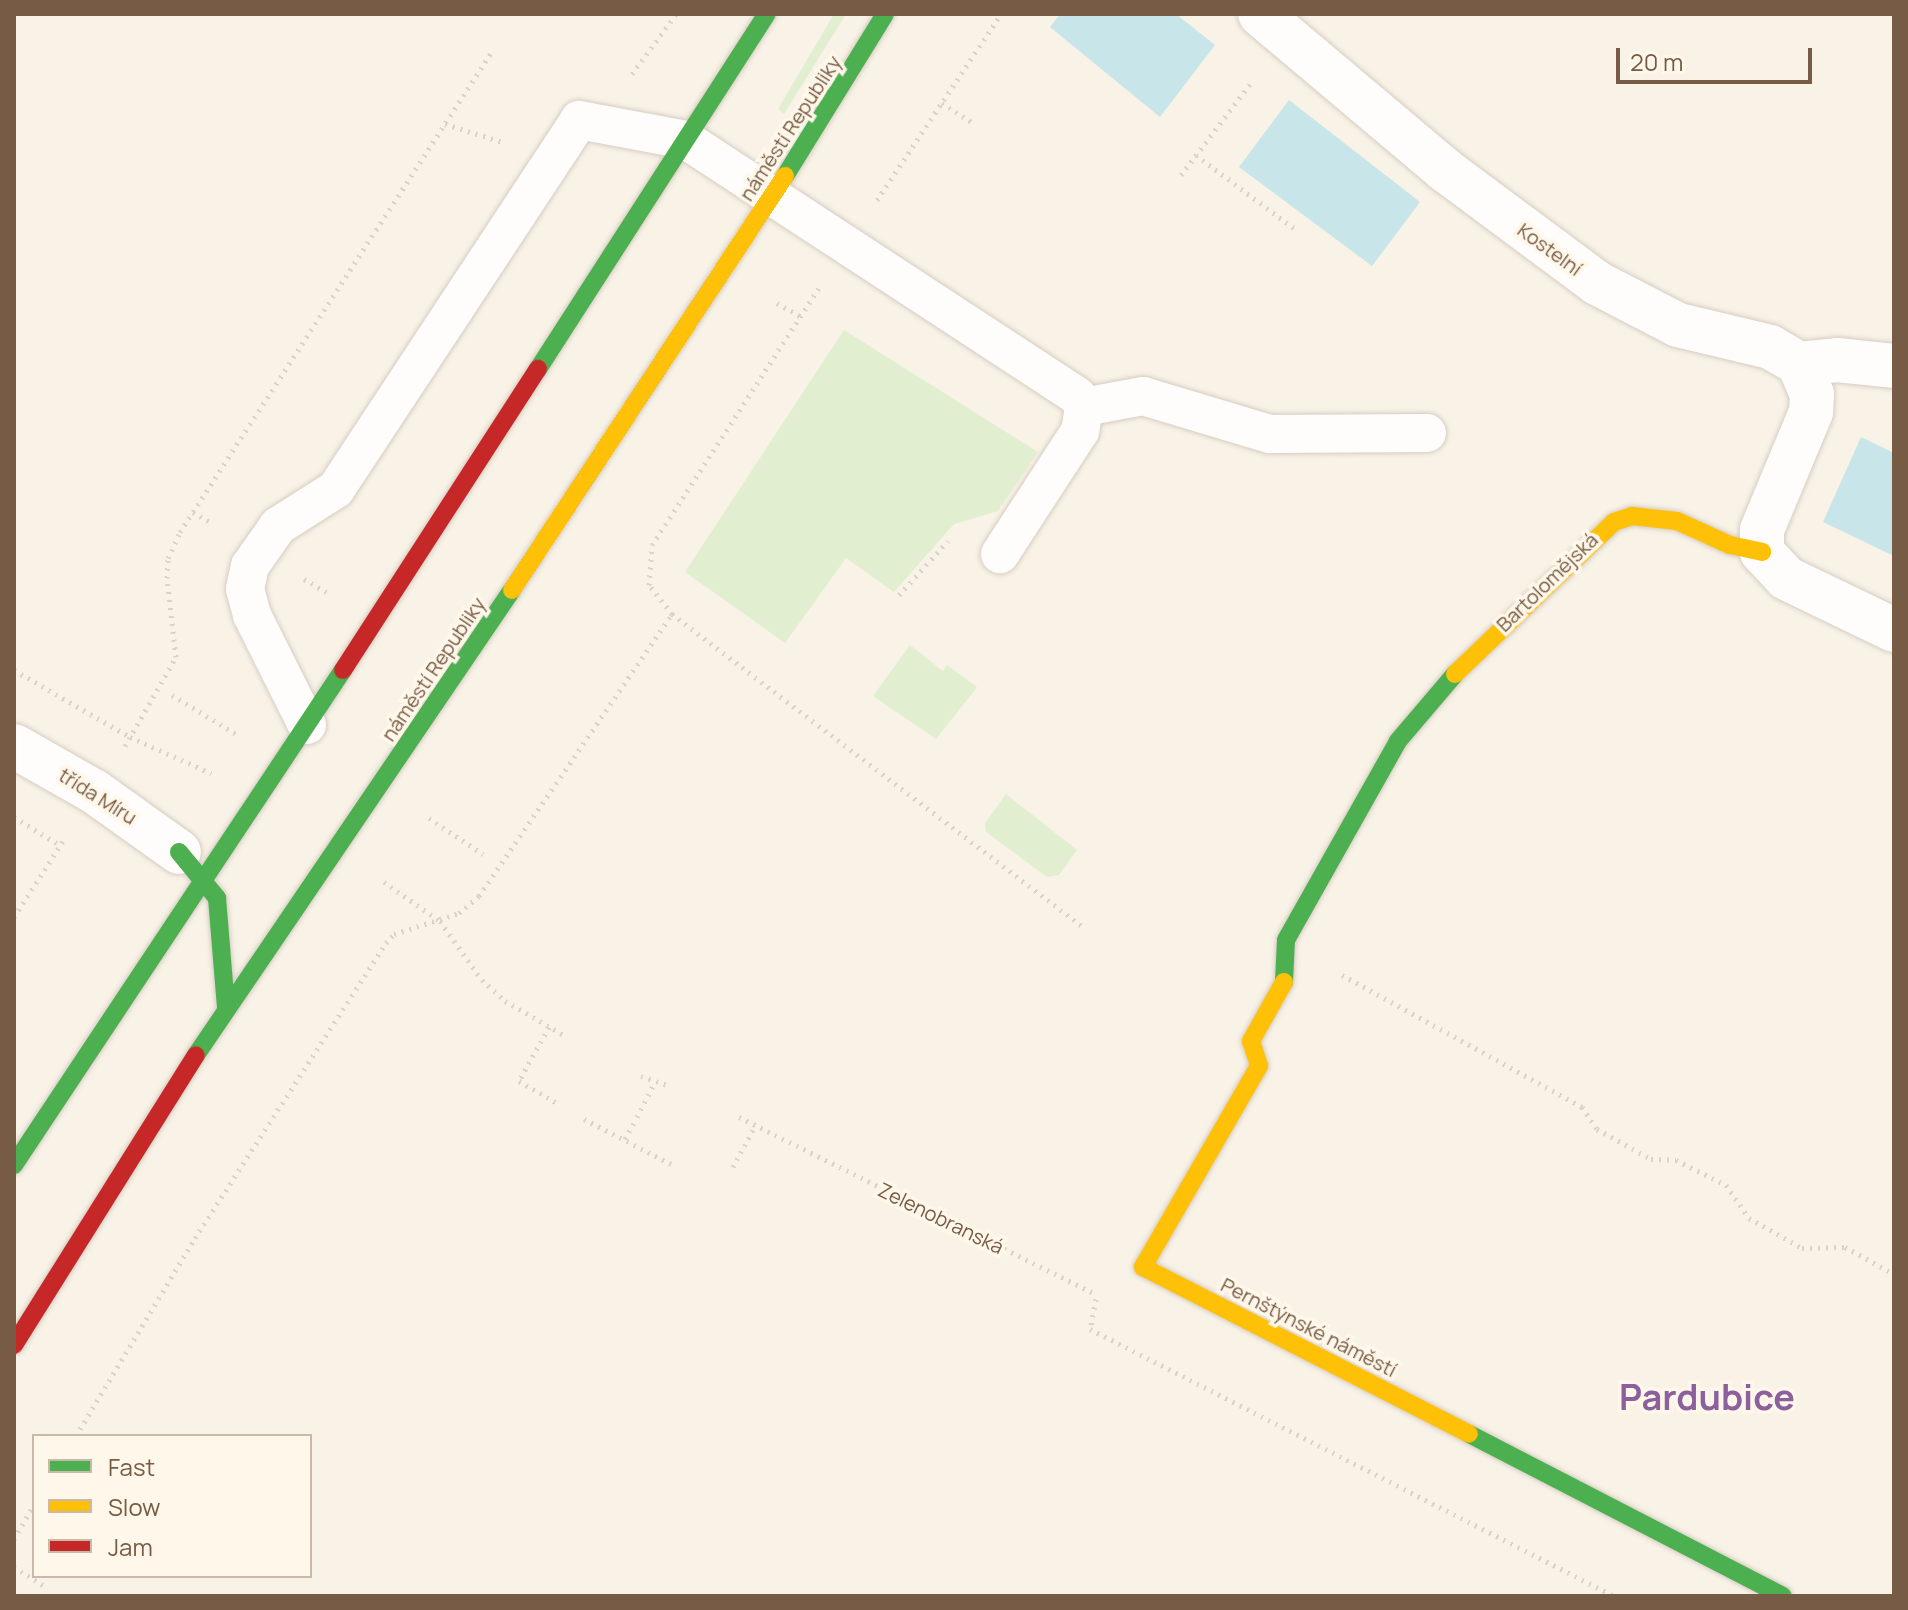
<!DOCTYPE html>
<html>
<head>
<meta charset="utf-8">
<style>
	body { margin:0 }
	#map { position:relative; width:1908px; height:1610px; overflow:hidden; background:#f8f2e7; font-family:Manrope,sans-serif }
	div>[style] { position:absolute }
	.green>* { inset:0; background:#e1efd0 }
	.water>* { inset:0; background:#c8e5e9 }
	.path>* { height:5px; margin-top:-2.5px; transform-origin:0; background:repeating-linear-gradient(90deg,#dad2cb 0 2px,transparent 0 8px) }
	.roads { filter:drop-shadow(0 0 2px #d7cdc2) drop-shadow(0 0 2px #d7cdc2) }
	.lane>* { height:38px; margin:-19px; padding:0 19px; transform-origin:19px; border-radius:19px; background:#fefdfb }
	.street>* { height:44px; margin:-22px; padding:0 22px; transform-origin:22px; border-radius:22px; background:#fefdfb }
	.fast>* { height:18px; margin:-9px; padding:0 9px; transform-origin:9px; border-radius:9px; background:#4caf50 }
	.slow>* { height:18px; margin:-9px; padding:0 9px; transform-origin:9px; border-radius:9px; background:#ffc107 }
	.jam>* { height:18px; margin:-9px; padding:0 9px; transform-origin:9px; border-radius:9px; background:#c62828 }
	span { translate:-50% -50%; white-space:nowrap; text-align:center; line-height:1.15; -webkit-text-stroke:7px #fff8ea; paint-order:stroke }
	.street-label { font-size:20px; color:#785b45 }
	.town-label { font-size:36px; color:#8c609d; font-weight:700 }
	.frame { position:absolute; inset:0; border:16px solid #785b45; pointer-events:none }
	.legend { position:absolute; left:32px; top:1434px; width:280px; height:144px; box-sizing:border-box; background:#fff8ea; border:2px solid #c9b9a8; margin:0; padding:10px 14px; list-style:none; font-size:24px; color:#785b45 }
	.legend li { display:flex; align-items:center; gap:16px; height:40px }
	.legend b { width:40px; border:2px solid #c9b9a8 }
	.scale { position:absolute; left:1616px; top:48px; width:196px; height:36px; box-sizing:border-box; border:4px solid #785b45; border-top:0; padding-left:10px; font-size:24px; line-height:28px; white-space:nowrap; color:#785b45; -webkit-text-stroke:6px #fff8ea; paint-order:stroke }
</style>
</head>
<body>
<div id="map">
	<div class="green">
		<i style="clip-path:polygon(834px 14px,846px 14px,784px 114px,778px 109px)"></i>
		<i style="clip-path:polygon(844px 330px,1038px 452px,998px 511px,954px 524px,894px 592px,846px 558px,785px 643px,685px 572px)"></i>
		<i style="clip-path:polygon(910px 645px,943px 671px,947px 665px,977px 687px,936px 739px,873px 696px)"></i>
		<i style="clip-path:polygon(1006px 794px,1077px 850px,1059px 875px,1047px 877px,986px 832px,985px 823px)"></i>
	</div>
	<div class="water">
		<i style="clip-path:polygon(1060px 14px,1176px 14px,1215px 45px,1160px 117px,1050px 27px)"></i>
		<i style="clip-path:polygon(1289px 100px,1420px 202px,1372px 266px,1239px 167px)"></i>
		<i style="clip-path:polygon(1861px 437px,1894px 453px,1894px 556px,1823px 522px)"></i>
	</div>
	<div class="path">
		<i style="left:632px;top:74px;width:74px;rotate:-53.7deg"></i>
		<i style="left:942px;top:103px;width:38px;rotate:33deg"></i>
		<i style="left:445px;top:124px;width:61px;rotate:17.2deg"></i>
		<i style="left:1196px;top:155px;width:124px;rotate:36.8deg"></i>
		<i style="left:1181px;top:175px;width:119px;rotate:-52.8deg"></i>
		<i style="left:877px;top:200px;width:224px;rotate:-56.3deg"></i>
		<i style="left:777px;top:303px;width:28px;rotate:30deg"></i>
		<i style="left:193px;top:512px;width:23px;rotate:31deg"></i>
		<i style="left:304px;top:579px;width:26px;rotate:31deg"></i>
		<i style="left:899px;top:595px;width:73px;rotate:-47.8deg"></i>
		<i style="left:672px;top:614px;width:515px;rotate:37.27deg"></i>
		<i style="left:14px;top:670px;width:134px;rotate:30deg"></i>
		<i style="left:130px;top:737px;width:89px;rotate:24deg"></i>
		<i style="left:172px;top:695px;width:75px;rotate:31.4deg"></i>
		<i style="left:125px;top:746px;width:103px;rotate:-60.2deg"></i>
		<i style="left:176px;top:657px;width:80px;rotate:-96.5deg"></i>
		<i style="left:167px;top:578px;width:20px;rotate:-87deg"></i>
		<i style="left:168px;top:558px;width:29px;rotate:-65deg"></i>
		<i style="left:180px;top:532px;width:571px;rotate:-57.01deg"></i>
		<i style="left:14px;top:817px;width:55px;rotate:31.7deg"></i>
		<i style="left:429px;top:818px;width:65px;rotate:33.7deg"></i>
		<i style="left:384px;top:882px;width:68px;rotate:34.9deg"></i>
		<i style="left:440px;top:921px;width:72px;rotate:54.6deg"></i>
		<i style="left:482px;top:980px;width:31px;rotate:42deg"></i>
		<i style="left:505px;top:1001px;width:68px;rotate:30deg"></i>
		<i style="left:14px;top:917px;width:94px;rotate:-57.2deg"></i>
		<i style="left:1342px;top:975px;width:274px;rotate:28.8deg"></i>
		<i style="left:1582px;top:1107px;width:27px;rotate:56deg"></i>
		<i style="left:1597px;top:1129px;width:62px;rotate:29.1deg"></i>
		<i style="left:1651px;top:1159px;width:25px;rotate:2deg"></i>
		<i style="left:1676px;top:1160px;width:56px;rotate:26.6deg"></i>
		<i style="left:1726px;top:1185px;width:40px;rotate:55.1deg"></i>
		<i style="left:1749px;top:1218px;width:61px;rotate:29.5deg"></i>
		<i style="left:1802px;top:1248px;width:43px;rotate:-1.3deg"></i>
		<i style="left:1845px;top:1247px;width:56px;rotate:28.9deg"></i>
		<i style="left:549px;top:1027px;width:62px;rotate:119.1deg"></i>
		<i style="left:519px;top:1081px;width:44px;rotate:30.1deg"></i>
		<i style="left:641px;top:1076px;width:31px;rotate:19deg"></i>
		<i style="left:637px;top:1117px;width:39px;rotate:-63deg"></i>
		<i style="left:739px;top:1117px;width:394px;rotate:26.4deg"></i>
		<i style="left:584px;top:1119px;width:98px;rotate:27.3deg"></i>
		<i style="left:625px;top:1139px;width:18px;rotate:-61deg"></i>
		<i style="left:733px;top:1167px;width:47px;rotate:-61.8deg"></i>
		<i style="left:1096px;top:1299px;width:31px;rotate:101deg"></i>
		<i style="left:1090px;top:1329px;width:588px;rotate:27deg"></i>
		<i style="left:76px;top:1436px;width:231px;rotate:-59deg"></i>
		<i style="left:195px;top:1238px;width:351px;rotate:-57.1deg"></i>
		<i style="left:386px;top:943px;width:12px;rotate:-48deg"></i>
		<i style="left:394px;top:934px;width:68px;rotate:-17.9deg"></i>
		<i style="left:459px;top:913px;width:26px;rotate:-40deg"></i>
		<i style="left:479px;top:896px;width:342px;rotate:-55.6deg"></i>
		<i style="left:672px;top:614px;width:37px;rotate:-128deg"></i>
		<i style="left:649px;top:585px;width:40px;rotate:-85.7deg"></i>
		<i style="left:652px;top:545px;width:306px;rotate:-57deg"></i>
		<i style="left:14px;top:1539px;width:39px;rotate:-60deg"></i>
		<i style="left:14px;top:1567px;width:38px;rotate:32deg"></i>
	</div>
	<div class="roads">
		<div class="lane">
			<i style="left:1084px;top:407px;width:60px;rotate:-10.6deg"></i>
			<i style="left:1143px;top:396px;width:133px;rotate:16.7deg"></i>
			<i style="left:1270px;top:434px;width:157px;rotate:-0.4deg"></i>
			<i style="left:307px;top:725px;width:123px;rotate:-116.6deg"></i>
			<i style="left:252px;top:615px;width:27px;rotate:-105deg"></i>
			<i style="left:245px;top:589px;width:24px;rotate:-78deg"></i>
			<i style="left:250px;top:566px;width:49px;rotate:-55deg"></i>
			<i style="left:278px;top:526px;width:69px;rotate:-32.5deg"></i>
			<i style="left:336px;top:489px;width:442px;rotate:-56.6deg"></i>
			<i style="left:579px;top:120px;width:109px;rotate:10.6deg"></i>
			<i style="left:686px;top:140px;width:467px;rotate:33.2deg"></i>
			<i style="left:1077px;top:396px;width:13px;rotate:58deg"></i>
			<i style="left:1084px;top:407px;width:24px;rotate:99deg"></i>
			<i style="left:1080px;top:431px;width:147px;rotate:123deg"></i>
		</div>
		<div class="street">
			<i style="left:1260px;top:14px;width:242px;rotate:40.1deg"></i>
			<i style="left:1445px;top:170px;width:189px;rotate:36.6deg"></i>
			<i style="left:1597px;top:283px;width:91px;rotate:27.4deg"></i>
			<i style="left:1678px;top:325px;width:95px;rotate:13.4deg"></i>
			<i style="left:1770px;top:347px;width:34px;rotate:30deg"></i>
			<i style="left:1799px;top:364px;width:33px;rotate:67deg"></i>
			<i style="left:1812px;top:394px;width:18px;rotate:93deg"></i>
			<i style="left:1811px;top:412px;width:128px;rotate:112.6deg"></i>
			<i style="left:1762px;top:530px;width:22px;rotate:90deg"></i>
			<i style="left:1762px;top:552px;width:35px;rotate:47deg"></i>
			<i style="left:1786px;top:578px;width:120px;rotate:25.7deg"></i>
			<i style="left:1799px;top:364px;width:38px;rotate:-6deg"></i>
			<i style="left:1837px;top:360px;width:57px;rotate:6deg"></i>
			<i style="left:14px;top:746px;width:93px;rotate:29.6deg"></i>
			<i style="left:95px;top:792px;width:103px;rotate:35.5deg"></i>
		</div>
		<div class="fast">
			<i style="left:785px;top:176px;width:190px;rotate:-58.3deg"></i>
			<i style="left:538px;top:369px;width:422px;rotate:-57.2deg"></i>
			<i style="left:179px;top:852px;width:60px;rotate:50.4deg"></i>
			<i style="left:217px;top:898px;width:109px;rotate:85.3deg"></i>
			<i style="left:1284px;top:982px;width:42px;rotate:-87.3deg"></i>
			<i style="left:1286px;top:940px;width:228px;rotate:-60.6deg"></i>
			<i style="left:1398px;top:741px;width:88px;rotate:-49.6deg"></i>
			<i style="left:196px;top:1055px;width:562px;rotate:-55.8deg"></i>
			<i style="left:14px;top:1165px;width:594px;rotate:-56.39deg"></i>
			<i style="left:1469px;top:1434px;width:353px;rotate:27.3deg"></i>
		</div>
		<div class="slow">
			<i style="left:512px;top:590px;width:496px;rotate:-56.6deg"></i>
			<i style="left:1455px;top:674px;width:220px;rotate:-43.7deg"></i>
			<i style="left:1614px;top:522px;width:19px;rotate:-18deg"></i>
			<i style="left:1632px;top:516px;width:45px;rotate:6.3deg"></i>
			<i style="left:1677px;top:521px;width:58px;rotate:24.4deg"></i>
			<i style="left:1730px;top:545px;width:33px;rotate:12deg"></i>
			<i style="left:1284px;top:982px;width:68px;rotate:119.2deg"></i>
			<i style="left:1251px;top:1041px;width:26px;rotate:72deg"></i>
			<i style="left:1259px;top:1066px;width:232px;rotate:120deg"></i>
			<i style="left:1143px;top:1267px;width:366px;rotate:27.1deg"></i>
		</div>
		<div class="jam">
			<i style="left:343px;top:670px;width:359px;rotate:-57.1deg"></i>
			<i style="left:14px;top:1345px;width:342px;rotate:-57.9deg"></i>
		</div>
	</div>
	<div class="street-label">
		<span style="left:790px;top:128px;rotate:-57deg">náměstí Republiky</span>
		<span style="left:1550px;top:249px;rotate:36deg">Kostelní</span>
		<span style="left:1547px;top:582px;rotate:-44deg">Bartolomějská</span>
		<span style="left:433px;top:669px;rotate:-56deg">náměstí Republiky</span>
		<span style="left:98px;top:796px;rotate:32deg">třída Míru</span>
		<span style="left:941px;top:1218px;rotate:26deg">Zelenobranská</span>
		<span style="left:1309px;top:1327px;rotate:27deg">Pernštýnské náměstí</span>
	</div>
	<div class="town-label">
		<span style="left:1707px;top:1397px">Pardubice</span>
	</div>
	<div class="frame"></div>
	<ul class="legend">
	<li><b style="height:10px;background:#4caf50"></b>Fast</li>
	<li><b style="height:10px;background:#ffc107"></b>Slow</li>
	<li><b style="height:10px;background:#c62828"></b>Jam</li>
	</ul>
	<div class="scale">20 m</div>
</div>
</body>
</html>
